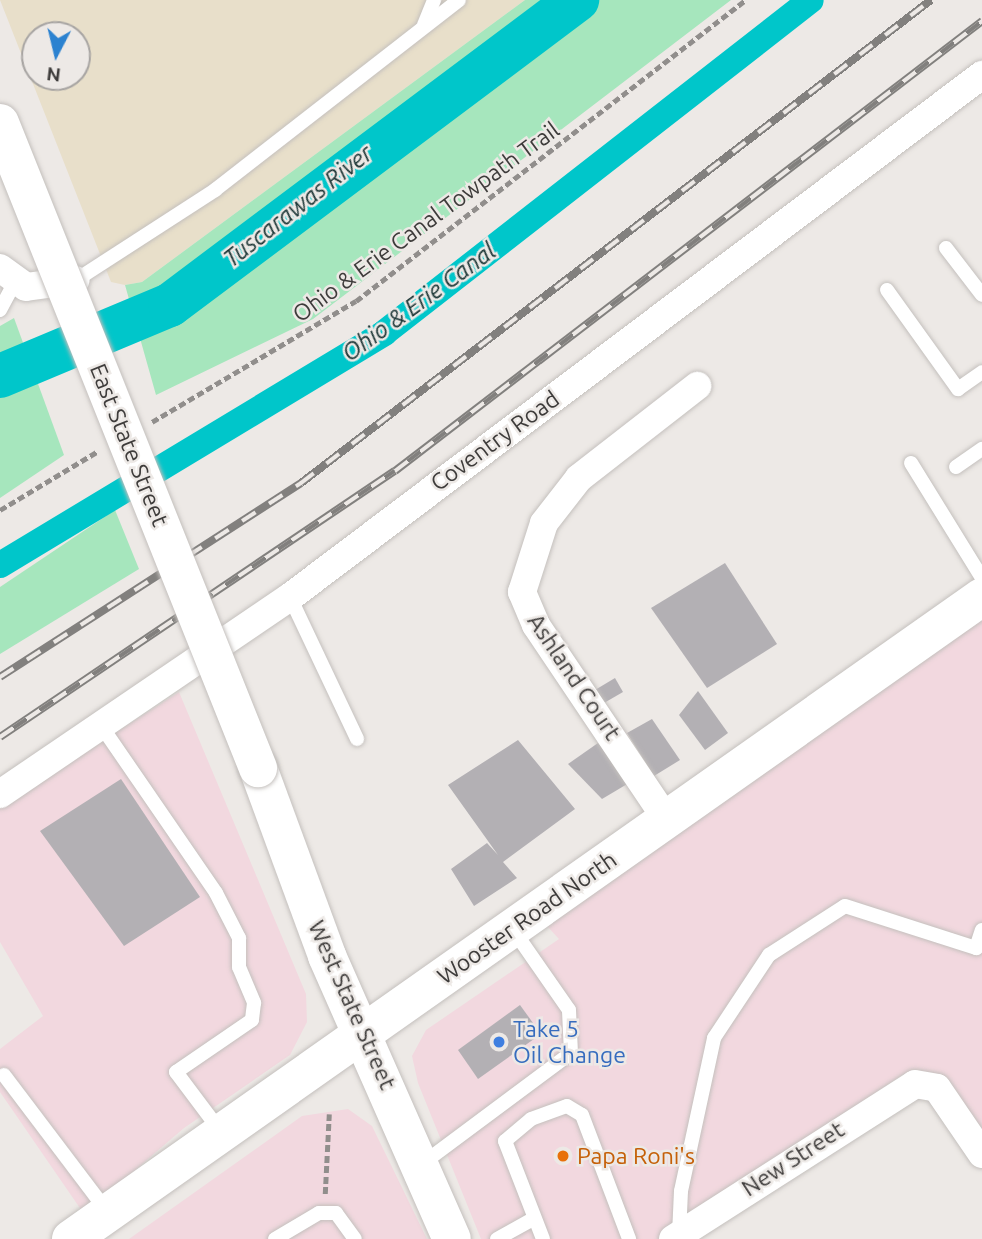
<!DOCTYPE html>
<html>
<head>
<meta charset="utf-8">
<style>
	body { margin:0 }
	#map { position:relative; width:982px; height:1239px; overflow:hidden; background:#ede9e6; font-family:Ubuntu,sans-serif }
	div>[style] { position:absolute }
	.commercial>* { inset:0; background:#f2d8df }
	.industrial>* { inset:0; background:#e8dfca }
	.green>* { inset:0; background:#a6e6bd }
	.canal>* { height:26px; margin:-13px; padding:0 13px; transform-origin:13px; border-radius:13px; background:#00c6ca }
	.river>* { height:44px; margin:-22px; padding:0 22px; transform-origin:22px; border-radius:22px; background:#00c6ca }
	.building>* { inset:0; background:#b3b0b4 }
	.path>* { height:4.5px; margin-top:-2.25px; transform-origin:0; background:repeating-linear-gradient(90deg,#918e8c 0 7px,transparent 0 10.5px) }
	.roads { filter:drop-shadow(0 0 2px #c4c0bd) drop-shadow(0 0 2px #c4c0bd) }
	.lane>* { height:14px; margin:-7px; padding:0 7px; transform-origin:7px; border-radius:7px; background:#fff }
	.street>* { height:28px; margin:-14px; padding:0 14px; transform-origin:14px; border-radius:14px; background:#fff }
	.secondary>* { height:38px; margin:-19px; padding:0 19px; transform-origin:19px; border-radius:19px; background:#fff }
	.rail>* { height:8px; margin-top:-4px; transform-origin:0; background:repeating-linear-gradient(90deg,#ede9e6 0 16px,#82807e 0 32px); box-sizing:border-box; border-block:2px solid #82807e }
	.bridges { filter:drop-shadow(0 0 2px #c4c0bd) drop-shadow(0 0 2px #c4c0bd) }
	.secondary-bridge>* { height:38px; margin:-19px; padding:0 19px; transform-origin:19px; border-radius:19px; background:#fff }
	.dots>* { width:19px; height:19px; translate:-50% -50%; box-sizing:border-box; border:4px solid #ede9e6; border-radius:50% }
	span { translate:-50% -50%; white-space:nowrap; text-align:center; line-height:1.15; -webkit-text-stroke:5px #ede9e6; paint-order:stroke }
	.street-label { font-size:23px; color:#3e3c3b }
	.shop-label { font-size:23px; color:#366cbe }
	.left { translate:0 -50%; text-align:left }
	.food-label { font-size:23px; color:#c56008 }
	.water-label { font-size:24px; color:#1c3636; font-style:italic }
	.north { position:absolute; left:21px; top:21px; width:70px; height:70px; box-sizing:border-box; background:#ede9e6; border:2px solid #a7a4a2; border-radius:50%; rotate:187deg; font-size:19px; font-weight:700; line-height:28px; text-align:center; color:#3e3c3b }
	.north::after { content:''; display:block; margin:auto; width:24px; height:32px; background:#2c82d0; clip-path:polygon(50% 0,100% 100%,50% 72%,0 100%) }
</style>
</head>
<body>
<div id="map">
	<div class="commercial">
		<i style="clip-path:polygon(982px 606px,982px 1136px,937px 1080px,902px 1075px,657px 1239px,481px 1239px,418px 1083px,412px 1056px,426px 1030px,559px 939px,547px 926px)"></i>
		<i style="clip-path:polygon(179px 692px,306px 994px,307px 1022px,290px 1055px,184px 1128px,84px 1214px,0 1092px,0 1049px,43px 1016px,0 942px,0 807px)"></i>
		<i style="clip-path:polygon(348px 1109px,372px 1126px,427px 1239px,129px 1239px,302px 1116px)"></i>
	</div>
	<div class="industrial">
		<i style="clip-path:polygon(evenodd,0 0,525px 0,142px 282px,125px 285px,111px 282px,0 0,35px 35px,77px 35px,77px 77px,35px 77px,35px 35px)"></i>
	</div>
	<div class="green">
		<i style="clip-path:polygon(525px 0,731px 0,313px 319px,156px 395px,125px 285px,142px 282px)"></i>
		<i style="clip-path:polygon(14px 318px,64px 455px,0 498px,0 326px)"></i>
		<i style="clip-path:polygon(115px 510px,139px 569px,0 654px,0 587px)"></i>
	</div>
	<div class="canal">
		<i style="left:0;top:565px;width:449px;rotate:-31.1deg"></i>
		<i style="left:384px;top:333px;width:541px;rotate:-37.95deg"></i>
	</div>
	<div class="river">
		<i style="left:0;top:376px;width:184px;rotate:-22.7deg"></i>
		<i style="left:170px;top:305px;width:509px;rotate:-36.85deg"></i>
	</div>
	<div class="building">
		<i style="clip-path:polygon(725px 563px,777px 644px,707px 688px,651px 608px)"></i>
		<i style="clip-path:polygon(615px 678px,623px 692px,604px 703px,595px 690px)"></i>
		<i style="clip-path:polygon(698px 691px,728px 733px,705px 750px,679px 715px)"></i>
		<i style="clip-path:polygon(652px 719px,680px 760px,654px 776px,627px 733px)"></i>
		<i style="clip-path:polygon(518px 740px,575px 809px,503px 862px,517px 878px,474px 906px,451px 869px,487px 843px,498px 855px,448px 785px)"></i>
		<i style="clip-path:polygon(598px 743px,634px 780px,602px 799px,568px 764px)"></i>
		<i style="clip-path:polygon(121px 779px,200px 897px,124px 946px,40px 831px)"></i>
		<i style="clip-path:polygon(520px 1005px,541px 1034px,478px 1079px,458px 1050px)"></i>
	</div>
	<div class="path">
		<i style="left:152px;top:422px;width:237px;rotate:-30.7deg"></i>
		<i style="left:356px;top:301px;width:493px;rotate:-37.7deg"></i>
		<i style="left:0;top:510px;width:114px;rotate:-31deg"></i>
		<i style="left:325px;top:1194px;width:80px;rotate:-87.1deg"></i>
	</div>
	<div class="roads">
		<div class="lane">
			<i style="left:424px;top:25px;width:27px;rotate:-68deg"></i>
			<i style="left:946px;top:248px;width:59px;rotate:52.5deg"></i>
			<i style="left:76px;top:280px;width:166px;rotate:-32.9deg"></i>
			<i style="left:215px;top:190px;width:309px;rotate:-37.9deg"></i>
			<i style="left:887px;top:290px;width:122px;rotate:54.4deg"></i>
			<i style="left:958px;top:389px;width:29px;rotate:-35deg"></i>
			<i style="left:0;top:310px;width:32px;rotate:-62deg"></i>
			<i style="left:911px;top:463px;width:135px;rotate:58.3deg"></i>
			<i style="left:956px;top:467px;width:32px;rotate:-35deg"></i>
			<i style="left:290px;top:597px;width:157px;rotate:64.7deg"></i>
			<i style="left:102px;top:727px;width:201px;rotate:55.5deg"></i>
			<i style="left:216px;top:893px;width:51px;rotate:62.9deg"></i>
			<i style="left:239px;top:938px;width:29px;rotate:90deg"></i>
			<i style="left:239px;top:967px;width:39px;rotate:67deg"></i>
			<i style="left:254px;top:1003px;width:17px;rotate:97deg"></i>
			<i style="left:252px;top:1020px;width:92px;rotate:145.6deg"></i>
			<i style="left:176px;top:1072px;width:75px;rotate:53.1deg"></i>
			<i style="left:4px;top:1075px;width:171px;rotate:52.9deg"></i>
			<i style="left:422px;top:1164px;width:186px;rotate:-36.7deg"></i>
			<i style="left:571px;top:1053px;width:43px;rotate:-92.7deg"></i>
			<i style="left:569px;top:1010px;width:96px;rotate:-124.8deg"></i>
			<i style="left:679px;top:1235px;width:44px;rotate:-87.4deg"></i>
			<i style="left:681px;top:1191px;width:157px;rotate:-77.8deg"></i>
			<i style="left:714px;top:1038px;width:100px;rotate:-56.5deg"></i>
			<i style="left:769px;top:955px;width:90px;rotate:-32.8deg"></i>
			<i style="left:845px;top:906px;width:138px;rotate:17.8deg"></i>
			<i style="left:976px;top:948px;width:19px;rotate:-72deg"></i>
			<i style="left:275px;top:1239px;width:51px;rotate:-30.6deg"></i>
			<i style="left:319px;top:1213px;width:17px"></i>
			<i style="left:336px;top:1213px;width:32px;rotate:54deg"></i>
			<i style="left:497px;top:1239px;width:41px;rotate:-29.1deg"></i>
			<i style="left:543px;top:1239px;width:105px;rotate:-111.2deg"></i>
			<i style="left:505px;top:1141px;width:34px;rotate:-40deg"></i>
			<i style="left:531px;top:1119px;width:38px;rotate:-20deg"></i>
			<i style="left:567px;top:1106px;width:17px;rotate:31deg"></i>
			<i style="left:582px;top:1115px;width:133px;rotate:69.2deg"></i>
		</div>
		<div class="street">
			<i style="left:0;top:268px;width:32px;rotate:36deg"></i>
			<i style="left:26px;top:287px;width:50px;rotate:-8deg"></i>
			<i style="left:0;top:794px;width:351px;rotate:-34.2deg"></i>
			<i style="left:290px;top:597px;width:867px;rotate:-37.03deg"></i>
			<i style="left:667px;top:820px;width:235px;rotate:-123.9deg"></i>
			<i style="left:536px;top:625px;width:36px;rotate:-113deg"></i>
			<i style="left:522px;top:592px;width:72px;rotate:-72.3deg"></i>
			<i style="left:544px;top:523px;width:57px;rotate:-52.1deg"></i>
			<i style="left:579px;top:478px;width:150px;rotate:-37.9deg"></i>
			<i style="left:673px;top:1239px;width:287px;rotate:-32.6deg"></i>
			<i style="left:915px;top:1084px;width:22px;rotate:10deg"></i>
			<i style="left:937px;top:1088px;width:80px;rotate:55.7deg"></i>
		</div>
		<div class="secondary">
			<i style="left:258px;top:768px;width:200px;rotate:69.8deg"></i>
			<i style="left:327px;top:956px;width:309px;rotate:66.2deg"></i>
			<i style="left:71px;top:1239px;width:1114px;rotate:-35.17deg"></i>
		</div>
	</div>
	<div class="rail">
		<i style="left:0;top:677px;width:358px;rotate:-32.8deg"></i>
		<i style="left:301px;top:483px;width:794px;rotate:-37.48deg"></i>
		<i style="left:0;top:737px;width:476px;rotate:-34deg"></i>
		<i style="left:395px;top:471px;width:740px;rotate:-37.47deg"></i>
	</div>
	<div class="bridges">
		<div class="secondary-bridge">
			<i style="left:0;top:123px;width:695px;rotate:68.2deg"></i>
		</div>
	</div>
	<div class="dots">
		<i style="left:499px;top:1042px;background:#3f7fe0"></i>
		<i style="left:563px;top:1156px;background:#e8710a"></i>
	</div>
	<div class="street-label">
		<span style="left:426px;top:222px;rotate:-36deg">Ohio &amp; Erie Canal Towpath Trail</span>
		<span style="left:495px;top:441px;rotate:-36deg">Coventry Road</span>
		<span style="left:129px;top:445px;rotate:68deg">East State Street</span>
		<span style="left:574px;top:677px;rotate:56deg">Ashland Court</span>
		<span style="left:527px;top:918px;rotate:-35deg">Wooster Road North</span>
		<span style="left:352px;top:1005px;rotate:66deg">West State Street</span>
		<span style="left:793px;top:1159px;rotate:-33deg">New Street</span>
	</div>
	<div class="shop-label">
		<span class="left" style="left:513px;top:1042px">Take 5<br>Oil Change</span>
	</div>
	<div class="food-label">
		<span class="left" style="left:577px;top:1156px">Papa Roni's</span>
	</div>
	<div class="water-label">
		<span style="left:298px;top:206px;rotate:-38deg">Tuscarawas River</span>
		<span style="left:419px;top:302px;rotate:-36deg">Ohio &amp; Erie Canal</span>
	</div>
	<div class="north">N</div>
</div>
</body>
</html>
